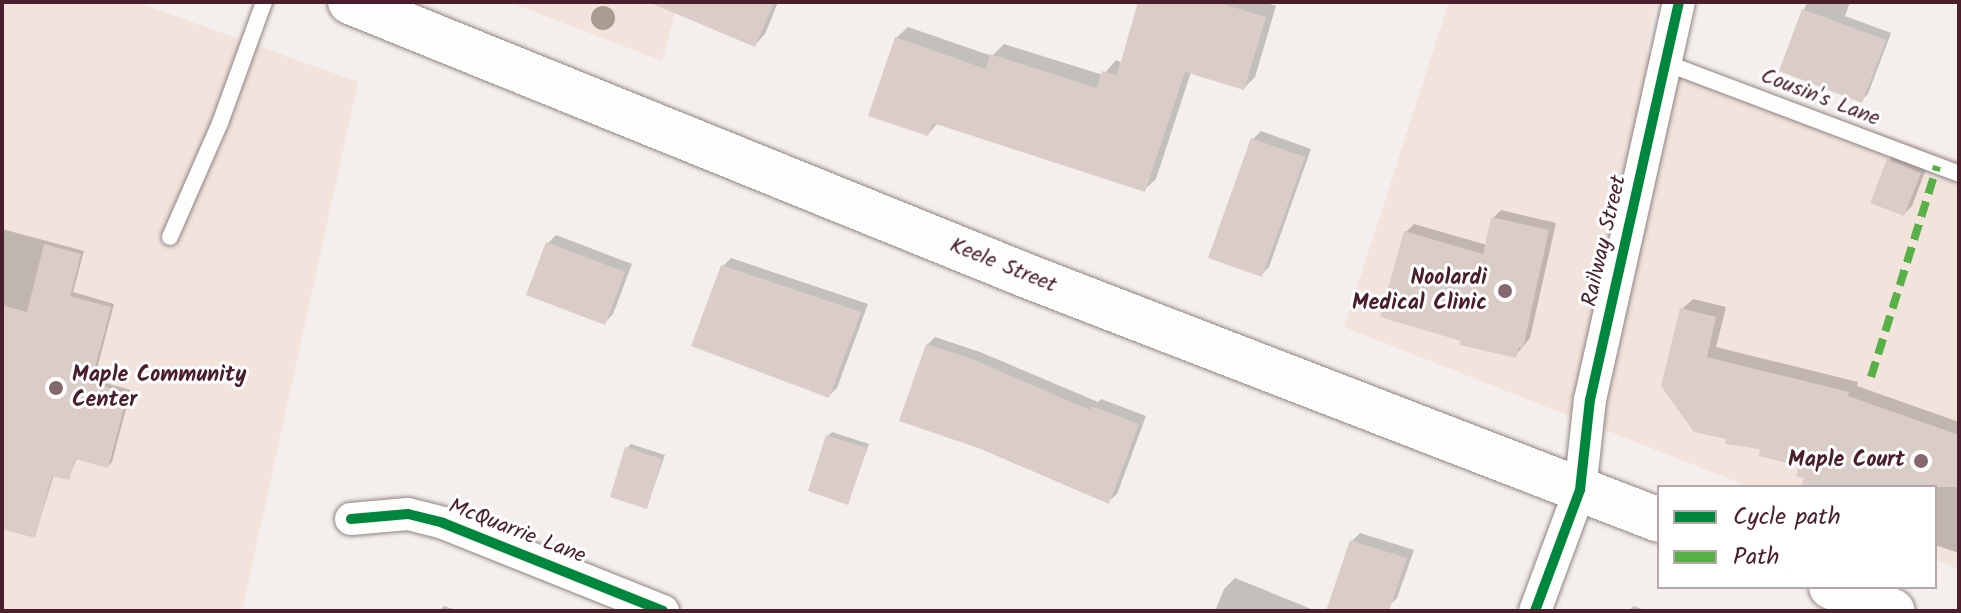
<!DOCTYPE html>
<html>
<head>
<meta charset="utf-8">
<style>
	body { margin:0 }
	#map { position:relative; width:1961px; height:613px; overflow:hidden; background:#f4efec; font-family:Kalam,sans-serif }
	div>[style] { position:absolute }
	.built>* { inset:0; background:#f2e3dc }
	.shadow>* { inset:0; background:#0003 }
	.building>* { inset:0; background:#dacdc7 }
	.roads { filter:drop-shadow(0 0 2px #8f8485) drop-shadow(0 0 2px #8f8485) }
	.lane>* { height:16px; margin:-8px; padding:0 8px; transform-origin:8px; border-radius:8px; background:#fdfdfc }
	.street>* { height:32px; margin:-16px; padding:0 16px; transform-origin:16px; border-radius:16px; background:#fdfdfc }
	.secondary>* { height:44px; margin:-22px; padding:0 22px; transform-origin:22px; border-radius:22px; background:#fdfdfc }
	.quiet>* { height:8px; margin-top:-4px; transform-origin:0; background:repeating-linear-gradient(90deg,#57b146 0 16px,transparent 0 24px) }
	.cycleway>* { height:10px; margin:-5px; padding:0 5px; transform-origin:5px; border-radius:5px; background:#00873e }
	.trees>* { width:24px; height:24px; margin:-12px; border-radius:50%; background:#ab9c93 }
	.dots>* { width:22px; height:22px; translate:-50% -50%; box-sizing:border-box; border:4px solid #fff; border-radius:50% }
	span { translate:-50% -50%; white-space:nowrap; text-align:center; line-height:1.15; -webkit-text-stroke:6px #fff; paint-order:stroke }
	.street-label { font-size:22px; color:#4a1f2b }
	.poi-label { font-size:22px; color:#4a1f2b; font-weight:700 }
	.right { translate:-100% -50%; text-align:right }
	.left { translate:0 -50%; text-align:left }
	.frame { position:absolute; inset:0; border:4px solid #4a1f2b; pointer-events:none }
	.legend { position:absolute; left:1657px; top:485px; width:280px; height:104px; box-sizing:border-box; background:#fff; border:2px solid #b7a5aa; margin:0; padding:10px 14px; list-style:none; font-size:24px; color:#4a1f2b }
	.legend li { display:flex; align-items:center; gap:16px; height:40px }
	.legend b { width:40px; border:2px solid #b7a5aa }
</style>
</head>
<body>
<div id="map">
	<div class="built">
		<i style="clip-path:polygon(2px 2px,137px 2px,358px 82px,242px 611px,2px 611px)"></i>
		<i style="clip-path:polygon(509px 2px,678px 2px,662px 61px)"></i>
		<i style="clip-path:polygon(1449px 2px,1656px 2px,1646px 52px,1959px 160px,1959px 569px,1935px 560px,1935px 487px,1750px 487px,1344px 327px)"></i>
	</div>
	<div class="shadow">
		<i style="clip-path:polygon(665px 2px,778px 2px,765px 34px,755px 45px)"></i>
		<i style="clip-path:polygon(1140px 2px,1264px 2px,1276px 6px,1255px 77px,1244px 88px,1191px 72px,1156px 179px,1144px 190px,939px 122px,928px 134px,896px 38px,908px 27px,992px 56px,1004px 44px,1103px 75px,1116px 60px,1122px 63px)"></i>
		<i style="clip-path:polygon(1807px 2px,1850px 2px,1845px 16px,1891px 33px,1868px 94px,1862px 100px,1781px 70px)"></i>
		<i style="clip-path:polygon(1261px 131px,1311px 149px,1269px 267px,1261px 275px,1253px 139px)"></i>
		<i style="clip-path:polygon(1897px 152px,1928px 164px,1912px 206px,1904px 214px,1888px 161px)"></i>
		<i style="clip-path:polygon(1501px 210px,1556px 223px,1530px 338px,1515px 356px,1406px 232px,1414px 224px,1487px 245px,1493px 218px)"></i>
		<i style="clip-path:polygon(2px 229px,84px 251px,73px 292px,114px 304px,94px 380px,131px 390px,112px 462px,108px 466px,77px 457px,69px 478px,54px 474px,35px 536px,2px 527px)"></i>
		<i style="clip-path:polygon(556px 235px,632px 264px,613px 314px,605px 323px,548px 243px)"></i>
		<i style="clip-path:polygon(731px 258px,868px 304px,837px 388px,829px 396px,723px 266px)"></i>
		<i style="clip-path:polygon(1693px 299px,1726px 307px,1716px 347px,1858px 382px,1857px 386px,1959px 422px,1959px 553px,1935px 545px,1935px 487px,1803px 487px,1807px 476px,1801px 465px,1763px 448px,1727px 442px,1682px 309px)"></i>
		<i style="clip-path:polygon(935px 337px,980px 352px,1098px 402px,1101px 399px,1146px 416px,1117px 494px,1108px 502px,981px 447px,927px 345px)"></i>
		<i style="clip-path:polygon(832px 432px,869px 444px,848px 502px,828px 436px)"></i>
		<i style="clip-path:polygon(631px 444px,665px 455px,647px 506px,627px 448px)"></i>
		<i style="clip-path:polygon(1360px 533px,1414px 550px,1397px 598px,1389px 606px,1352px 541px)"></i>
		<i style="clip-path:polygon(1235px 578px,1316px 611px,1215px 611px,1224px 589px)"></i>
		<i style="clip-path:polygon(444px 606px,459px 611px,439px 611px)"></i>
		<i style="clip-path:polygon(1634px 606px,1647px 611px,1628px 611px)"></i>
	</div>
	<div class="building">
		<i style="clip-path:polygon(648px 2px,774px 2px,755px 47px)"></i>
		<i style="clip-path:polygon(1138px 2px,1216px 2px,1266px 17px,1244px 90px,1185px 72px,1145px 192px,933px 123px,928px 136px,868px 116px,895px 37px,986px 69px,990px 54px,1097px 88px,1102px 71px,1117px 75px)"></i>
		<i style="clip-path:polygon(1802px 9px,1886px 40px,1862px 103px,1779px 71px)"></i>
		<i style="clip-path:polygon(1251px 138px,1305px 157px,1262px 277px,1208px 258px)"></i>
		<i style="clip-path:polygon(1887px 159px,1921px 173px,1904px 216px,1870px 203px)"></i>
		<i style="clip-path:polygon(1491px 217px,1549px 230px,1523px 348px,1519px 347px,1516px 358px,1460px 345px,1461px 341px,1380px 317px,1404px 231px,1483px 254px)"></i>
		<i style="clip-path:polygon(546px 242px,625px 272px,605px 325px,526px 295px)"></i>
		<i style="clip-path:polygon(44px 244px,81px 254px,70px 296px,111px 307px,91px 383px,128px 393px,108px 468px,75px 459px,69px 480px,52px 476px,35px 538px,2px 529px,2px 305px,27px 312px)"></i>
		<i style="clip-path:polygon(721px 265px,861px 312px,829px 398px,691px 346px)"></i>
		<i style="clip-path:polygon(1680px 308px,1716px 317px,1707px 357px,1849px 392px,1848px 396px,1959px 435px,1959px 487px,1801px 487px,1804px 478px,1796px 476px,1799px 466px,1759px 456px,1760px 449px,1725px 444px,1726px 439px,1694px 432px,1661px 386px)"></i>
		<i style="clip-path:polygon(926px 344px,972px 359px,1090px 410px,1091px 406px,1139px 424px,1109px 504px,981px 449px,899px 421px)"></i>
		<i style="clip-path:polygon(826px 435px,867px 448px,848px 505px,808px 491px)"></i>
		<i style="clip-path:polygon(625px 447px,662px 459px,647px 509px,610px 497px)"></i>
		<i style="clip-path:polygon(1350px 540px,1407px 558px,1389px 611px,1326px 611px)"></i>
	</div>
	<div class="roads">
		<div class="lane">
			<i style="left:1666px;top:63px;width:313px;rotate:20.7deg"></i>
			<i style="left:170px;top:237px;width:124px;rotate:-66.3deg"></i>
			<i style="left:220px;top:123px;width:129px;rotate:-70deg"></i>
		</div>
		<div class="street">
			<i style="left:351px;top:519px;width:57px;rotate:-5deg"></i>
			<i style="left:408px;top:514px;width:36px;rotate:14deg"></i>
			<i style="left:443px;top:523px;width:237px;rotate:21.8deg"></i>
			<i style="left:1535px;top:611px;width:129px;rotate:-69.6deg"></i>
			<i style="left:1580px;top:490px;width:91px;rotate:-83.7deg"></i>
			<i style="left:1590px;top:400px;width:408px;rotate:-77.4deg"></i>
		</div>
		<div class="secondary">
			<i style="left:350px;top:2px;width:730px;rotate:22.03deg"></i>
			<i style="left:1027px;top:276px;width:677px;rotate:21.11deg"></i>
			<i style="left:1831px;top:587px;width:66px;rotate:21.2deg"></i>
		</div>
	</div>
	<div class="quiet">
		<i style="left:1871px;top:377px;width:221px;rotate:-72.6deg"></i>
	</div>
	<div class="cycleway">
		<i style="left:351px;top:519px;width:57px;rotate:-5deg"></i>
		<i style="left:408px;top:514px;width:36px;rotate:14deg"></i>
		<i style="left:443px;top:523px;width:237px;rotate:21.8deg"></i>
		<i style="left:1535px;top:611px;width:129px;rotate:-69.6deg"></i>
		<i style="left:1580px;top:490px;width:91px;rotate:-83.7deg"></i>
		<i style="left:1590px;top:400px;width:408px;rotate:-77.4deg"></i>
	</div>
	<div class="trees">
		<i style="left:603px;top:18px"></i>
	</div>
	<div class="dots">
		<i style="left:1505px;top:291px;background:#86686f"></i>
		<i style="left:56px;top:388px;background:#86686f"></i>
		<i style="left:1921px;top:461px;background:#86686f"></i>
	</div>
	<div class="street-label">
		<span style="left:1820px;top:98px;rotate:21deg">Cousin's Lane</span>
		<span style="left:1605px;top:241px;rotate:-77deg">Railway Street</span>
		<span style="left:1003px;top:266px;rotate:22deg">Keele Street</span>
		<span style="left:517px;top:532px;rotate:21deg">McQuarrie Lane</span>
	</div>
	<div class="poi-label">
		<span class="right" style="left:1487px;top:291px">Noolardi<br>Medical Clinic</span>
		<span class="left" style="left:72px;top:388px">Maple Community<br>Center</span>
		<span class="right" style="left:1905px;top:461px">Maple Court</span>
	</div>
	<div class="frame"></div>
	<ul class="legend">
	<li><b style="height:10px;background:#00873e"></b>Cycle path</li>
	<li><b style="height:10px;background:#57b146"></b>Path</li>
	</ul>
</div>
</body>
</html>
